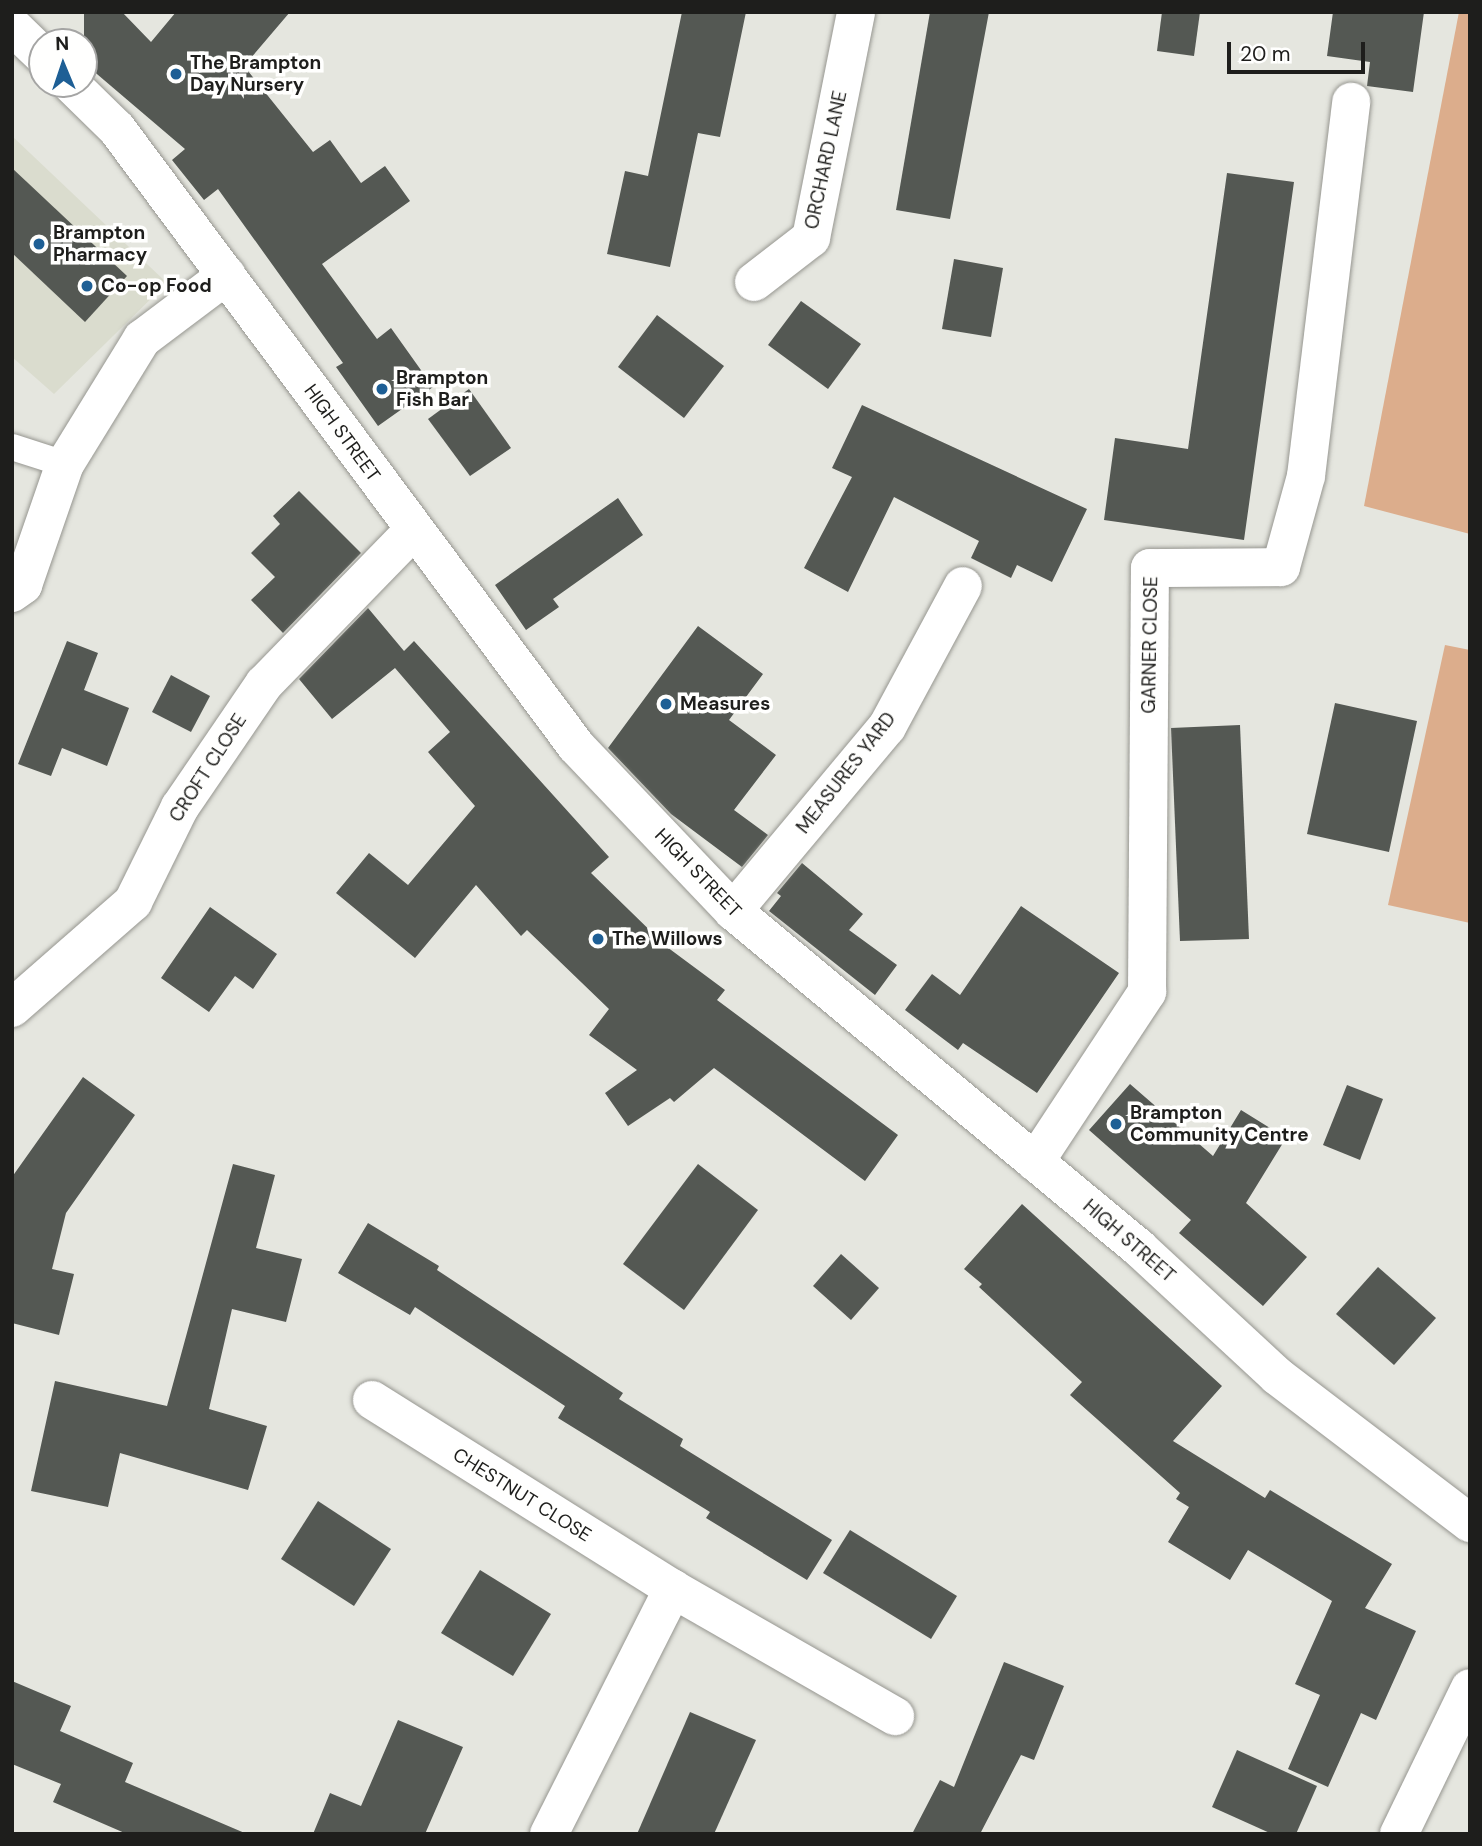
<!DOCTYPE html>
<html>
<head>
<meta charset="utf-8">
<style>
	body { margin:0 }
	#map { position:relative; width:1482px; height:1846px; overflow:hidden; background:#e5e6df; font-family:"DM Sans",sans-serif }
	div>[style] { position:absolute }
	.built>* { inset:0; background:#dadcce }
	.green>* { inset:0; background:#dcad8c }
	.building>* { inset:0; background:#545853 }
	.roads { filter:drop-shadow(0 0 2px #969690) drop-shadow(0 0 2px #969690) }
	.lane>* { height:26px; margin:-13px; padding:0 13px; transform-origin:13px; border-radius:13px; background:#fff }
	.street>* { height:38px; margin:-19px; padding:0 19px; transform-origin:19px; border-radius:19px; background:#fff }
	.secondary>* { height:38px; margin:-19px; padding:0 19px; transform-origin:19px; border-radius:19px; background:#fff }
	.dots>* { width:19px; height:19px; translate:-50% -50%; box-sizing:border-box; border:4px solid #fffffe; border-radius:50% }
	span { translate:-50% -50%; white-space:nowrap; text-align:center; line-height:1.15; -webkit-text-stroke:7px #fffffe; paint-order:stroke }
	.poi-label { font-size:19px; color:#1e1e1c; font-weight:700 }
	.left { translate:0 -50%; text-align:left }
	.street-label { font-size:19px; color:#1e1e1c }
	.frame { position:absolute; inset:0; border:14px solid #1e1e1c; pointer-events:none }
	.north { position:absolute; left:28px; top:28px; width:70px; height:70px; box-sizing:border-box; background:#fffffe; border:2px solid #a5a5a4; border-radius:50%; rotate:358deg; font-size:19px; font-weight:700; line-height:28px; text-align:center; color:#1e1e1c }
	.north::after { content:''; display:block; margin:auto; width:24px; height:32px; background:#1e5f95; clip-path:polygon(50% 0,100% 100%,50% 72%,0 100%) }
	.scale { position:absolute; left:1227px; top:42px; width:138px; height:32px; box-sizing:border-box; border:4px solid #1e1e1c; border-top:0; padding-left:9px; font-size:21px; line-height:24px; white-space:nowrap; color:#1e1e1c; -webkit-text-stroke:5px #fffffe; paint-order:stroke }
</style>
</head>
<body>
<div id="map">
	<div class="built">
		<i style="clip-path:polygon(12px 136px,167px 283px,54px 394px,12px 357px)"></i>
	</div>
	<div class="green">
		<i style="clip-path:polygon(1459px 12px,1470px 12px,1470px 534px,1364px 506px)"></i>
		<i style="clip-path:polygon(1445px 645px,1470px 650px,1470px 923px,1388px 905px)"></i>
	</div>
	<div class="building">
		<i style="clip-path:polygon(84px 12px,122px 12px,151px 42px,176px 12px,290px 12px,244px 66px,313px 152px,330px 140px,361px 183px,385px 166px,410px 201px,322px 264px,377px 339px,391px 328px,433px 387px,378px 426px,336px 367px,343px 363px,218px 189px,204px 200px,172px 160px,185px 149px,84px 63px)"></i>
		<i style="clip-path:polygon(682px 12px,746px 12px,720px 137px,698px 133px,670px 267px,607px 254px,625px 171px,648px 176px)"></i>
		<i style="clip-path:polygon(930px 12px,989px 12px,950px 219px,896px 210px)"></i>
		<i style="clip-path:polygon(1162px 12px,1200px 12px,1194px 56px,1157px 51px)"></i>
		<i style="clip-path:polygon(1333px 12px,1424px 12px,1413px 92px,1367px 86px,1370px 62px,1327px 56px)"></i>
		<i style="clip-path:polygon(12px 168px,127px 276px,85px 322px,12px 253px)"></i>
		<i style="clip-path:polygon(1227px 173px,1294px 182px,1244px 540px,1104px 520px,1115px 438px,1188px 449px)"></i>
		<i style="clip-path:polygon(954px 259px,1003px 268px,991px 337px,942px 329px)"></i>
		<i style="clip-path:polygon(801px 301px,861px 344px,828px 389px,768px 345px)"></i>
		<i style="clip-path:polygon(657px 315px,724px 366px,684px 418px,618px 367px)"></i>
		<i style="clip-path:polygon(469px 389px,511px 448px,470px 476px,428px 419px)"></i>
		<i style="clip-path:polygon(862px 405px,1087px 509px,1052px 582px,1017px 565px,1011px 578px,971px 558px,979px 541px,894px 497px,848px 592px,804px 568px,852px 477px,832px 468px)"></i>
		<i style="clip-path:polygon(299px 491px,361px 553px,283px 633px,251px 600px,275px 577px,251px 553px,280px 524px,273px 516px)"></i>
		<i style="clip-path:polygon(618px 498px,643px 535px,553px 599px,559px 607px,526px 630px,495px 585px)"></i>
		<i style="clip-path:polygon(368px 608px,404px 651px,414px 641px,609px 857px,591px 873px,667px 947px,725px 990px,717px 1000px,898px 1135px,865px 1181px,714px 1068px,674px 1102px,670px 1098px,628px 1126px,605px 1093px,637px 1070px,589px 1035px,609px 1009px,527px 930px,521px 936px,476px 885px,415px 958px,336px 893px,369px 853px,408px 885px,475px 806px,428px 752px,450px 732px,395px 668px,332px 719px,299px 679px)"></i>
		<i style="clip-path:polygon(698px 626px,763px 674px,729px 720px,776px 755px,734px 810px,768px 835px,742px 867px,671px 814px,608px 748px)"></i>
		<i style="clip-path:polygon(67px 641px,98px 653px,84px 690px,129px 708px,107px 766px,62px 748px,51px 776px,18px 764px)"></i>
		<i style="clip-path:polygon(171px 675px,210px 696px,191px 732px,152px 712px)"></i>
		<i style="clip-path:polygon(1335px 703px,1417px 721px,1389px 852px,1307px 834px)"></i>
		<i style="clip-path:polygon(1240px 725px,1249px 939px,1180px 941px,1171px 728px)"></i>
		<i style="clip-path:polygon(802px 863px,863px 914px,849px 930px,897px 965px,875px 995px,769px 911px,781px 896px,777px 893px)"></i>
		<i style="clip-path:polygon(1021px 906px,1119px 973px,1037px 1093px,963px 1043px,958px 1050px,905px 1010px,932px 974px,960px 995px)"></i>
		<i style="clip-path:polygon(210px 907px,277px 954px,253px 989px,235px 976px,209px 1012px,161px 978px)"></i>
		<i style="clip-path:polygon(83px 1077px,135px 1115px,66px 1213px,52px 1269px,74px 1274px,59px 1335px,12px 1323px,12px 1177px)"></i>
		<i style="clip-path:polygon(1130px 1084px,1213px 1156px,1241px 1110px,1286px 1138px,1246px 1203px,1307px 1257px,1263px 1306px,1179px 1233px,1191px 1220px,1089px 1130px)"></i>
		<i style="clip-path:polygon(1347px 1085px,1383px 1099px,1360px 1160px,1323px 1145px)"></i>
		<i style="clip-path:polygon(233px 1164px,275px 1175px,256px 1248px,302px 1259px,286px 1322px,232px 1309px,209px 1409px,267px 1426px,248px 1490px,120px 1453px,108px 1507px,31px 1491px,55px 1381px,167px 1406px)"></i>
		<i style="clip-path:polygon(698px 1164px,758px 1210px,684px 1310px,623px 1264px)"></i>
		<i style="clip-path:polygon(1022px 1204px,1222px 1386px,1173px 1441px,1265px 1498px,1270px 1490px,1392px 1564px,1365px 1608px,1416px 1631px,1376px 1720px,1361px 1713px,1328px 1787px,1288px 1769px,1320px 1695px,1295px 1684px,1332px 1601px,1248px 1550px,1230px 1580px,1168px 1542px,1189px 1507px,1176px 1499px,1180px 1493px,1070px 1395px,1082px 1382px,979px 1287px,982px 1284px,964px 1269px)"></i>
		<i style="clip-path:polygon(368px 1223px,439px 1266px,437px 1270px,623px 1393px,619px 1399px,683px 1439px,680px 1446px,832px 1540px,807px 1580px,706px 1518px,710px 1512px,558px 1418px,565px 1406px,415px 1307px,410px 1315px,338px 1273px)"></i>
		<i style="clip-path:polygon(841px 1254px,879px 1288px,851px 1320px,813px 1286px)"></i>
		<i style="clip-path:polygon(1378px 1267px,1436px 1318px,1394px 1365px,1336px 1314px)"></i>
		<i style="clip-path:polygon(318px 1501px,391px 1549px,354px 1606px,281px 1559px)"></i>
		<i style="clip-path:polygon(850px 1530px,957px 1596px,931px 1639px,823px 1573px)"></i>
		<i style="clip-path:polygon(480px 1570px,551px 1614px,513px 1676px,441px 1633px)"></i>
		<i style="clip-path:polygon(1004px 1662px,1064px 1686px,1034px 1760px,1021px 1755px,980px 1834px,912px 1834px,940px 1780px,954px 1787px)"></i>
		<i style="clip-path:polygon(12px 1681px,71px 1706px,60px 1731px,133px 1763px,125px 1782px,247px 1834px,127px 1834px,53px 1802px,61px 1784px,12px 1764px)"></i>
		<i style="clip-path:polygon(690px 1712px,756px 1740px,714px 1834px,637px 1834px)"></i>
		<i style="clip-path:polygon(398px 1720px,463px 1747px,425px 1834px,313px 1834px,330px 1793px,361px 1806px)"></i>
		<i style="clip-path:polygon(1237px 1750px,1317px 1786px,1296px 1834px,1272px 1834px,1212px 1807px)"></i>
	</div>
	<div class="roads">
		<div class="lane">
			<i style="left:12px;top:447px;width:56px;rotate:17.8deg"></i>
		</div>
		<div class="street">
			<i style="left:754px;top:282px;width:72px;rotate:-37.7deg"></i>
			<i style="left:811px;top:238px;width:230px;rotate:-78.7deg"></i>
			<i style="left:12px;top:593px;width:14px;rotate:-36deg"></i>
			<i style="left:23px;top:585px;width:128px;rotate:-70.9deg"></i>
			<i style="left:65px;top:464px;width:147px;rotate:-58.4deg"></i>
			<i style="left:142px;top:339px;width:106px;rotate:-37deg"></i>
			<i style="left:733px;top:911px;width:240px;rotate:-50.1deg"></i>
			<i style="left:887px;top:727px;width:160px;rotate:-61.7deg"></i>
			<i style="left:12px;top:1008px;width:161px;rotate:-41.2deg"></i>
			<i style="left:133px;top:902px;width:106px;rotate:-63.7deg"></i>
			<i style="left:180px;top:807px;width:149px;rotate:-55.7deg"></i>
			<i style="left:264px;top:684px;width:214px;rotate:-45.8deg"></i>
			<i style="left:1035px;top:1162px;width:204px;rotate:-56.6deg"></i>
			<i style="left:1147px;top:992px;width:424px;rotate:-89.6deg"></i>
			<i style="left:1150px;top:568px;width:131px;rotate:-0.4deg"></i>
			<i style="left:1281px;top:567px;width:94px;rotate:-74.6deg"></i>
			<i style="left:1306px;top:476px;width:377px;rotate:-83.1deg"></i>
			<i style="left:372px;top:1400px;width:355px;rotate:32.1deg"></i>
			<i style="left:673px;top:1589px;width:256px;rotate:29.8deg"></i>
			<i style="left:549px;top:1834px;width:275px;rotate:-63.2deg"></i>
			<i style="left:1399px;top:1834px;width:162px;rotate:-64.1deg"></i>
		</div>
		<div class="secondary">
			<i style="left:12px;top:26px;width:42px;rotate:44deg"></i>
			<i style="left:71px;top:84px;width:64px;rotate:44.4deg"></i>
			<i style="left:117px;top:129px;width:769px;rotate:53.35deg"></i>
			<i style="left:576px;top:746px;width:228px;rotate:46.4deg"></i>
			<i style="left:733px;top:911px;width:528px;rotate:39.69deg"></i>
			<i style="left:1139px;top:1248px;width:188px;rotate:42.8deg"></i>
			<i style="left:1277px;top:1376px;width:243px;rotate:37.3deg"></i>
		</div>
	</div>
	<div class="dots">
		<i style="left:176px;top:74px;background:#1e5f95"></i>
		<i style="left:39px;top:244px;background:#1e5f95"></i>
		<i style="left:87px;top:286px;background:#1e5f95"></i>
		<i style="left:382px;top:389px;background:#1e5f95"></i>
		<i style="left:666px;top:704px;background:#1e5f95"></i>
		<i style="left:598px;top:939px;background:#1e5f95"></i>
		<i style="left:1116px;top:1124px;background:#1e5f95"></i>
	</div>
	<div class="poi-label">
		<span class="left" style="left:190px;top:74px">The Brampton<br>Day Nursery</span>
		<span class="left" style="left:53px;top:244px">Brampton<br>Pharmacy</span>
		<span class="left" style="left:101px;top:286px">Co-op Food</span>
		<span class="left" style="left:396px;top:389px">Brampton<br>Fish Bar</span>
		<span class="left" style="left:680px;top:704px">Measures</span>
		<span class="left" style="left:612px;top:939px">The Willows</span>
		<span class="left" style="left:1130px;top:1124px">Brampton<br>Community Centre</span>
	</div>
	<div class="street-label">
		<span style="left:826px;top:160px;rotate:-78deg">ORCHARD LANE</span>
		<span style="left:342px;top:433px;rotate:54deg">HIGH STREET</span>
		<span style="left:1150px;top:645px;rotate:-89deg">GARNER CLOSE</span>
		<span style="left:208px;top:768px;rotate:-57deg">CROFT CLOSE</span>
		<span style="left:846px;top:773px;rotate:-52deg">MEASURES YARD</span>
		<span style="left:698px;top:873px;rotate:46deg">HIGH STREET</span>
		<span style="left:1129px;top:1241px;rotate:41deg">HIGH STREET</span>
		<span style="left:522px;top:1495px;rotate:32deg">CHESTNUT CLOSE</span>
	</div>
	<div class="frame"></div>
	<div class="north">N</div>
	<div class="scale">20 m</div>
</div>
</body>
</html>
